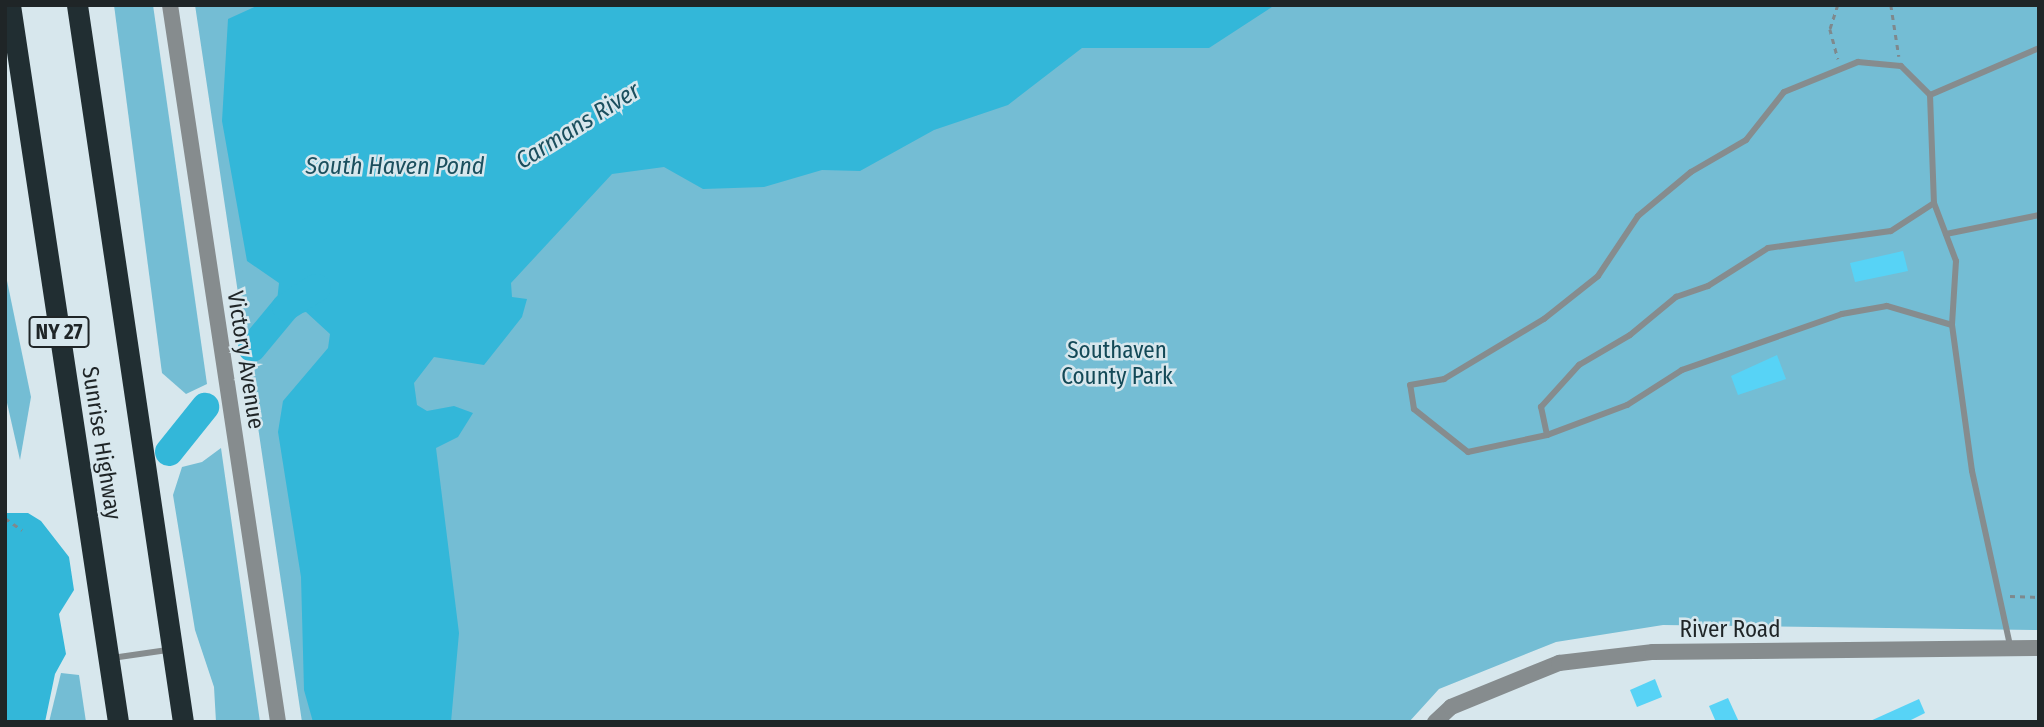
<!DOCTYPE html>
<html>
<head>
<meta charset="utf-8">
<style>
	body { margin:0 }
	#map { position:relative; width:2044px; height:727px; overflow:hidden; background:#d7e7ed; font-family:"Fira Sans Condensed",sans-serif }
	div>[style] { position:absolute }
	.green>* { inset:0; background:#74bdd4 }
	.water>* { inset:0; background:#33b7d9 }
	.river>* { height:28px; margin:-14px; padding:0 14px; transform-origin:14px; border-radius:14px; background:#33b7d9 }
	.building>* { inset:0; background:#57d3f6 }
	.path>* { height:2.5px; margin-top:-1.25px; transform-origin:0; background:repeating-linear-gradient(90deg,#7e898d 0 5px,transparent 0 10px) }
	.service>* { height:6px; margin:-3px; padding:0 3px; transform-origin:3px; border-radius:3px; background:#868c8e }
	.tertiary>* { height:16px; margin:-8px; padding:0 8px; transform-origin:8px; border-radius:8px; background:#868c8e }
	.motorway>* { height:21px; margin:-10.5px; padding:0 10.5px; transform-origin:10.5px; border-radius:10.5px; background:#212e32 }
	span { translate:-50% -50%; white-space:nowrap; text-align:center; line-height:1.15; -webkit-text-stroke:5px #d7e7ed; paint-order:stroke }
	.shield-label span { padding:2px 5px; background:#d7e7ed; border:2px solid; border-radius:5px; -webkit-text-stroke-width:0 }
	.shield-label { font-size:21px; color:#1f2527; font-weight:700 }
	.park-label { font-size:23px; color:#134957 }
	.street-label { font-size:23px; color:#1f2527 }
	.water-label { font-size:24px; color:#1b4f5e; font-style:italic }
	.frame { position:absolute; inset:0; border:7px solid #1f2527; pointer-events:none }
</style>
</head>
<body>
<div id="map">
	<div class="green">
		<i style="clip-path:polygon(114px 5px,153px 5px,207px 384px,186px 394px,162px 373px)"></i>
		<i style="clip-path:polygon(195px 5px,2039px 5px,2039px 630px,1663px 625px,1556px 642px,1439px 689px,1409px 722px,302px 722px)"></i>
		<i style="clip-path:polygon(5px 271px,31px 397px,20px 460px,5px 394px)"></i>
		<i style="clip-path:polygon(221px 448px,260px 722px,216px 722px,214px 687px,195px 630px,173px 495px,182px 467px,202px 462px)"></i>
		<i style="clip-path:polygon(61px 673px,79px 675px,86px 722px,49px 722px)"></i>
	</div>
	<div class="water">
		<i style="clip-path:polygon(259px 5px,1275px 5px,1209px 48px,1082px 48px,1008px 105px,934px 130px,860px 171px,822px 170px,764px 187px,703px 189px,664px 167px,612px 174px,511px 283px,512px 297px,527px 299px,522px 317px,484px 365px,434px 357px,414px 383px,417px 405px,427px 411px,454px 406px,473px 413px,458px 437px,436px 448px,459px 633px,451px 722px,313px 722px,304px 690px,301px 577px,278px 432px,283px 401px,328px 348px,330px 334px,306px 312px,295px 314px,277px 301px,279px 283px,247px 261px,222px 121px,228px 19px)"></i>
		<i style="clip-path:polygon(5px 513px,28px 513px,41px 521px,69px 557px,74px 590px,59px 614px,66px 654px,55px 674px,45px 722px,5px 722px)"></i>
	</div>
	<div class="river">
		<i style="left:252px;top:348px;width:53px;rotate:-50.3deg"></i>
		<i style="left:286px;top:307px;width:36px;rotate:-32deg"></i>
		<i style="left:169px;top:452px;width:58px;rotate:-51.3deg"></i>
	</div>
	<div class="building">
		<i style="clip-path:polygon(1903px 251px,1908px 271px,1855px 282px,1850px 263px)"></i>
		<i style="clip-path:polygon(1777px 355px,1786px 379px,1738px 395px,1731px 376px)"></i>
		<i style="clip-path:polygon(1655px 679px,1662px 697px,1637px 707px,1630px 690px)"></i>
		<i style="clip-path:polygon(1728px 698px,1739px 722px,1716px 722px,1709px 706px)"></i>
		<i style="clip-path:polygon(1919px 699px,1925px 713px,1907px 722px,1868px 722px)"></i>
	</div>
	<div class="path">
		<i style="left:1838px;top:5px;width:25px;rotate:108deg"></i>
		<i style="left:1830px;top:29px;width:31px;rotate:75deg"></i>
		<i style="left:1891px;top:5px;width:52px;rotate:81.1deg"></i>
		<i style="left:5px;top:518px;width:21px;rotate:35deg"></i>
		<i style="left:2010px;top:596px;width:29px;rotate:2deg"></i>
	</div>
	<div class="service">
		<i style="left:1930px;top:95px;width:119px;rotate:-23.3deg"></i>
		<i style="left:1946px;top:234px;width:95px;rotate:-11.5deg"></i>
		<i style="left:1952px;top:325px;width:68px;rotate:-163.7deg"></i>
		<i style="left:1887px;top:306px;width:46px;rotate:169.9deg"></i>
		<i style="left:1842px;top:314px;width:170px;rotate:160.7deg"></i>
		<i style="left:1682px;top:370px;width:65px;rotate:147.5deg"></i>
		<i style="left:1627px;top:405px;width:85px;rotate:159.4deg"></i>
		<i style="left:1547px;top:435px;width:81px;rotate:167.9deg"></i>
		<i style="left:1468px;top:452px;width:69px;rotate:-141.5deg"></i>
		<i style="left:1414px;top:409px;width:24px;rotate:-99deg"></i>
		<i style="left:1410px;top:385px;width:35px;rotate:-10deg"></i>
		<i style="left:1444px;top:379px;width:117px;rotate:-31deg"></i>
		<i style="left:1544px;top:319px;width:69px;rotate:-38.5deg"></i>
		<i style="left:1598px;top:276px;width:72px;rotate:-56.3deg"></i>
		<i style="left:1638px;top:216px;width:69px;rotate:-39.7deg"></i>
		<i style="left:1691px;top:172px;width:64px;rotate:-30.2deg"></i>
		<i style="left:1746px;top:140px;width:61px;rotate:-51.6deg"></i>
		<i style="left:1784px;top:92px;width:80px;rotate:-22.1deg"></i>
		<i style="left:1858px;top:62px;width:43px;rotate:5.3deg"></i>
		<i style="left:1901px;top:66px;width:41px;rotate:45deg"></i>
		<i style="left:1930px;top:95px;width:108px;rotate:87.9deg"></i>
		<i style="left:1934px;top:203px;width:62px;rotate:69.2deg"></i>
		<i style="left:1956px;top:261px;width:64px;rotate:93.6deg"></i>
		<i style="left:1952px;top:325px;width:147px;rotate:82.2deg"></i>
		<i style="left:1972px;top:471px;width:179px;rotate:77.7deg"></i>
		<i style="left:1547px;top:435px;width:29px;rotate:-102deg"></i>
		<i style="left:1541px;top:407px;width:57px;rotate:-47.9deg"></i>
		<i style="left:1579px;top:365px;width:59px;rotate:-30.5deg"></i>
		<i style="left:1630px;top:335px;width:60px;rotate:-39.6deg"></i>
		<i style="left:1676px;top:297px;width:34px;rotate:-19deg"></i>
		<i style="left:1708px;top:286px;width:71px;rotate:-32.3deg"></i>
		<i style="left:1768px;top:248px;width:124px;rotate:-7.9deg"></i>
		<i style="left:1891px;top:231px;width:51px;rotate:-33.1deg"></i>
		<i style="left:112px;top:658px;width:56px;rotate:-8.3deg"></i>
	</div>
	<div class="tertiary">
		<i style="left:170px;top:5px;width:725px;rotate:81.43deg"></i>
		<i style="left:1435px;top:722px;width:22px;rotate:-43deg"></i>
		<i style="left:1451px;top:707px;width:117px;rotate:-22.2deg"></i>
		<i style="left:1559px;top:663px;width:95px;rotate:-6.7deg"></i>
		<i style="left:1653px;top:652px;width:386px;rotate:-0.6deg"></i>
	</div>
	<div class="motorway">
		<i style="left:10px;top:5px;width:725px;rotate:81.43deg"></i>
		<i style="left:77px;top:5px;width:725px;rotate:81.59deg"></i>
	</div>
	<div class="shield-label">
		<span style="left:59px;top:332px">NY 27</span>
	</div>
	<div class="park-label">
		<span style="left:1117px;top:363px">Southaven<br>County Park</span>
	</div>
	<div class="street-label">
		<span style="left:246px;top:360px;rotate:81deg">Victory Avenue</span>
		<span style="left:102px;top:443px;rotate:81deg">Sunrise Highway</span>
		<span style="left:1730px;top:629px">River Road</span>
	</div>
	<div class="water-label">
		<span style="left:578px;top:126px;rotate:-32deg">Carmans River</span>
		<span style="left:395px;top:167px">South Haven Pond</span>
	</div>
	<div class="frame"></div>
</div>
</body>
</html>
